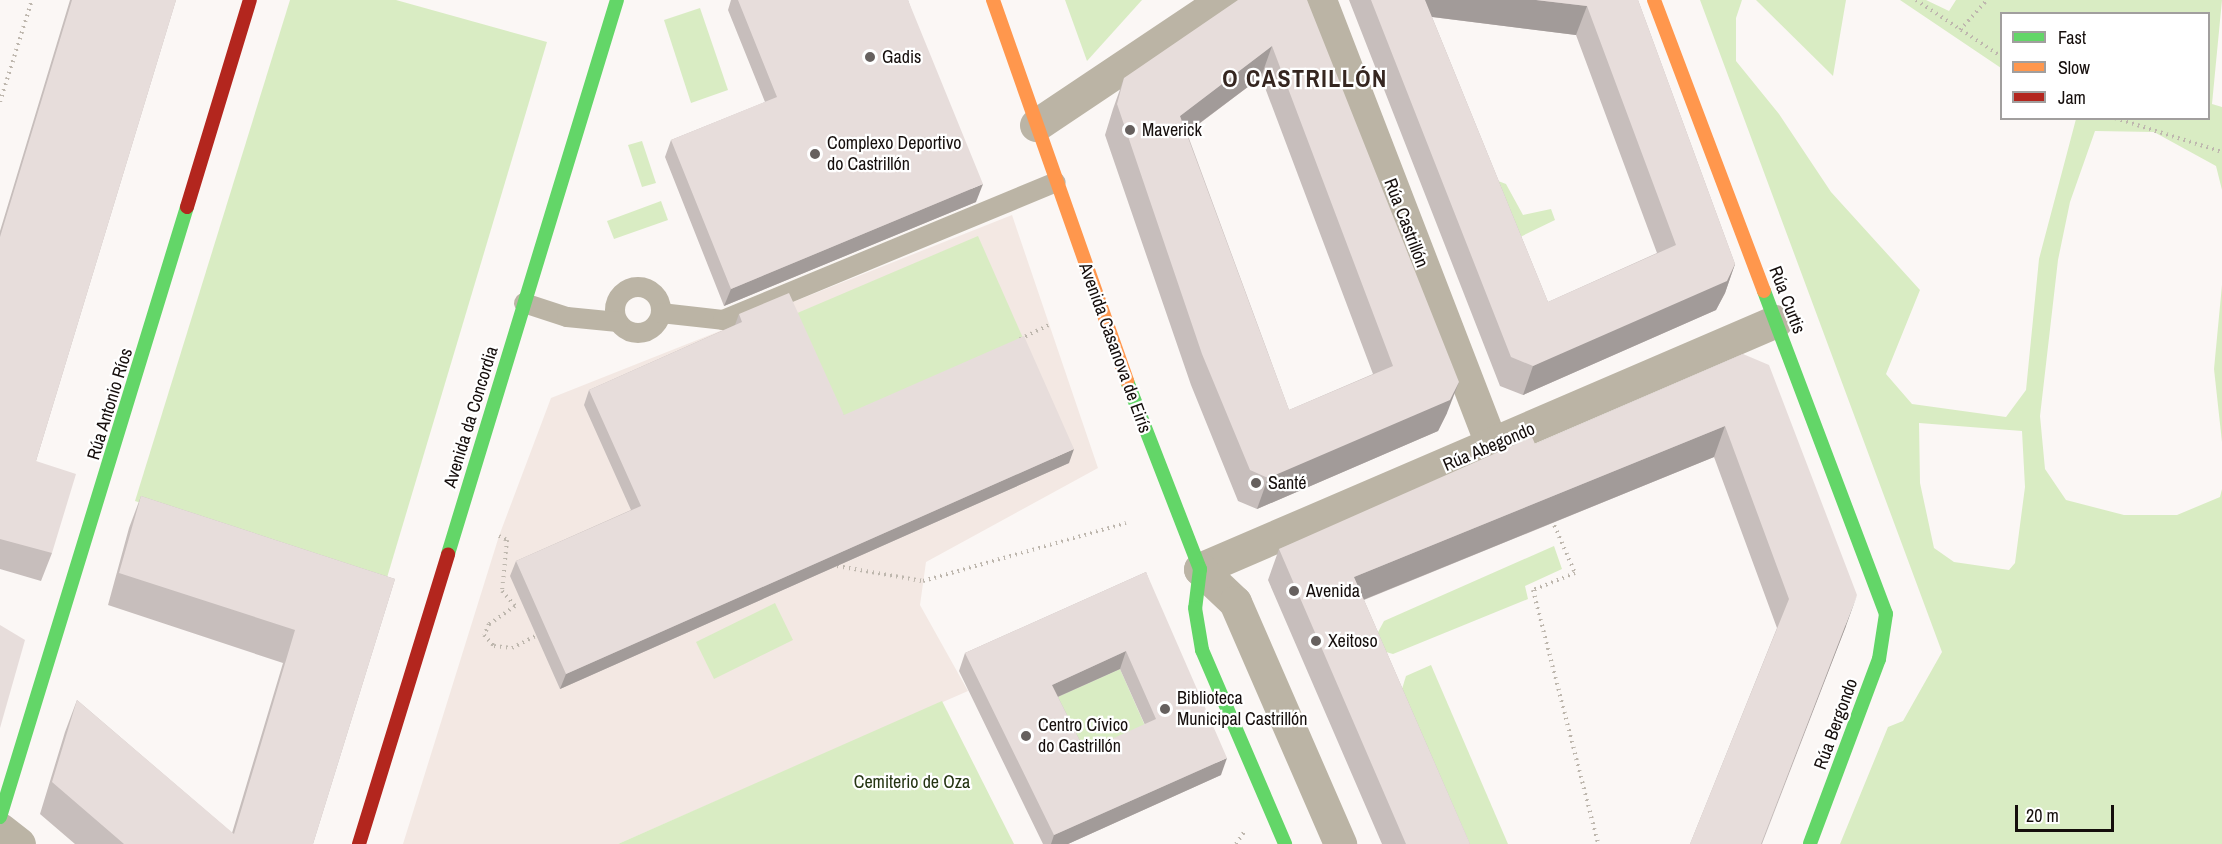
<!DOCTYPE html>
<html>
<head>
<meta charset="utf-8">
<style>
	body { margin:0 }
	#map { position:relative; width:2222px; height:844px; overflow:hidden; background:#fbf7f5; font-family:"Archivo Narrow",sans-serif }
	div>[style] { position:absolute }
	.built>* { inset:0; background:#f3e8e3 }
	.green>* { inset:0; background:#d9ecc3 }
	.path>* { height:4px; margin-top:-2px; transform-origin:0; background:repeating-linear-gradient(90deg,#beb7ae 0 1.5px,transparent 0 6px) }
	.lane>* { height:20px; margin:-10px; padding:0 10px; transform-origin:10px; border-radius:10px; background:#bbb4a5 }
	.lane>.ring { margin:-10px; padding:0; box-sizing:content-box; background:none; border:20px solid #bbb4a5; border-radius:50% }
	.street>* { height:33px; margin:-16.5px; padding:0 16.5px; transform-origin:16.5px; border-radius:16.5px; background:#bbb4a5 }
	.fast>* { height:14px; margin:-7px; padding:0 7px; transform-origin:7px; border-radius:7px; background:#63d668 }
	.slow>* { height:14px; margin:-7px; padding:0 7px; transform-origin:7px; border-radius:7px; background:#ff974d }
	.jam>* { height:14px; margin:-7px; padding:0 7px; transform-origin:7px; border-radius:7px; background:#b3261e }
	.wall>* { inset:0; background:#c7bebc }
	.shaded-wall>* { inset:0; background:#a29b99 }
	.building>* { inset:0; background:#e7dddb }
	.dots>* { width:16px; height:16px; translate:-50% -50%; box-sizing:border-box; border:3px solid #fff; border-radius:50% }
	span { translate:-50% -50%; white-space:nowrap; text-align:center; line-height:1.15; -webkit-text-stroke:4.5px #fff; paint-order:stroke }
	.poi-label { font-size:18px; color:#150e0c }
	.left { translate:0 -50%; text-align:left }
	.street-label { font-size:18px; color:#150e0c }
	.park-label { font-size:18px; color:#243412 }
	.district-label { font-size:24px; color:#352620; font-weight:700; letter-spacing:1.5px }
	.legend { position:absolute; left:2000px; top:12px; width:210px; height:108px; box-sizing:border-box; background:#fff; border:2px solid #a19f9e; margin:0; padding:8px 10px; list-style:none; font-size:18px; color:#150e0c }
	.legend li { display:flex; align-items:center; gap:12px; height:30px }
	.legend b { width:30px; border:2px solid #a19f9e }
	.scale { position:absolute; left:2015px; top:805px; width:99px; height:27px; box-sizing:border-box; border:3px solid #150e0c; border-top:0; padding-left:8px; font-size:18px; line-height:21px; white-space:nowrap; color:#150e0c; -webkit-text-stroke:4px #fff; paint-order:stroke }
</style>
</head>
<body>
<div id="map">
	<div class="built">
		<i style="clip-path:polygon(1012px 215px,1098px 468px,926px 562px,920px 605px,968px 691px,618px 844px,403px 844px,499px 536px,551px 398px)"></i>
	</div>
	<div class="green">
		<i style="clip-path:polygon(290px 0,396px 0,547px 42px,386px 581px,135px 501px)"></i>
		<i style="clip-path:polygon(1065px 0,1142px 0,1087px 61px)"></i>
		<i style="clip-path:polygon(evenodd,1700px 0,1742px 0,1736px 18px,1736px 61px,1779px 114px,1831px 192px,1920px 290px,1886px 374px,1912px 404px,2006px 417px,2026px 390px,2039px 259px,2076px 119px,2208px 118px,2208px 14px,2002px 14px,2001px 68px,1900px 0,1926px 0,1949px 11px,1956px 0,2222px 0,2212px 104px,2222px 107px,2222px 190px,2216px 166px,2154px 132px,2095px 131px,2070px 202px,2058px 260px,2040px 416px,2045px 469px,2066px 500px,2124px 515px,2177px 515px,2220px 497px,2222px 489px,2222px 844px,1840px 844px,1888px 727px,1903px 721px,1942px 652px,1700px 0,1919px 423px,2022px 431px,2025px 487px,2015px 563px,2009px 570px,1954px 562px,1934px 548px,1920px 483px,1919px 423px)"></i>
		<i style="clip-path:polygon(1756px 0,1846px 0,1833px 76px)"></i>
		<i style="clip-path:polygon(700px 8px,728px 90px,691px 103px,664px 20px)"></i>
		<i style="clip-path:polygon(642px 141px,656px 183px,642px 187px,628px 145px)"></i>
		<i style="clip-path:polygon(1493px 179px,1506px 184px,1523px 215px,1551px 209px,1555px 220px,1516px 239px)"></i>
		<i style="clip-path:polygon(661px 201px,668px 220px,614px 239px,607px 221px)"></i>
		<i style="clip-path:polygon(978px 236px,1023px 338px,834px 420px,788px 317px)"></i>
		<i style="clip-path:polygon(2222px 285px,2222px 442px,2214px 369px)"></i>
		<i style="clip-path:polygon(1554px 546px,1562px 569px,1525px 586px,1528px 599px,1393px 654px,1386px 652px,1377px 634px,1384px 621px)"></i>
		<i style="clip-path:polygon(775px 603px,793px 640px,714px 679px,696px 642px)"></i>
		<i style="clip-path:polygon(1431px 665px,1508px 844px,1470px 844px,1402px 689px,1406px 676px)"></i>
		<i style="clip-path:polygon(1120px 669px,1150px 737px,1078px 769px,1046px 702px)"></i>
		<i style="clip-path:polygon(942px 701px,1014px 844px,618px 844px)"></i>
	</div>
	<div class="path">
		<i style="left:1916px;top:0;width:103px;rotate:33.5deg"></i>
		<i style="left:1960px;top:30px;width:40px;rotate:-48deg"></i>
		<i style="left:0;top:102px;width:107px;rotate:-72.6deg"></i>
		<i style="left:2115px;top:118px;width:112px;rotate:17.6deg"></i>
		<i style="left:1020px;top:339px;width:32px;rotate:-26deg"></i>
		<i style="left:1552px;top:520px;width:58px;rotate:66.5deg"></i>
		<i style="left:1575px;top:573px;width:45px;rotate:158deg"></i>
		<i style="left:1533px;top:590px;width:262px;rotate:75.6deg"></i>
		<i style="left:499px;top:536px;width:9px;rotate:27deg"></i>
		<i style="left:507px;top:540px;width:51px;rotate:95.6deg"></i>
		<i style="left:502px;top:591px;width:20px;rotate:49deg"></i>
		<i style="left:515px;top:606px;width:32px;rotate:145deg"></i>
		<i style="left:489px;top:624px;width:12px;rotate:114deg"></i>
		<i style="left:484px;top:635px;width:15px;rotate:48deg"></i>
		<i style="left:494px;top:646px;width:18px;rotate:6deg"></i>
		<i style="left:512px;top:648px;width:28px;rotate:-27deg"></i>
		<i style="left:837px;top:566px;width:87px;rotate:9.9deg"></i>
		<i style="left:923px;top:581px;width:211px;rotate:-15.9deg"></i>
		<i style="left:1236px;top:844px;width:14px;rotate:-56deg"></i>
	</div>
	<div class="lane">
		<i class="ring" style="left:615px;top:287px;width:26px;height:26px"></i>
		<i style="left:524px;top:303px;width:45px;rotate:18deg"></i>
		<i style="left:567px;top:317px;width:51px;rotate:5.6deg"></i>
		<i style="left:661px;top:313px;width:62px;rotate:6.4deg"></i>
		<i style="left:723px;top:320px;width:360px;rotate:-22.5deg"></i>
	</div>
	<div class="street">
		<i style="left:1320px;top:0;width:478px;rotate:68.9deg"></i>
		<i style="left:1036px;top:125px;width:225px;rotate:-33.8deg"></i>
		<i style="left:1200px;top:569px;width:627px;rotate:-23.29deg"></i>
		<i style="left:1200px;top:569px;width:48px;rotate:43.3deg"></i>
		<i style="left:1235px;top:602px;width:264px;rotate:66.5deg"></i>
		<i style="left:0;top:829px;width:24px;rotate:38deg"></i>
	</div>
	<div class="fast">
		<i style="left:1764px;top:291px;width:345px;rotate:69.3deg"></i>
		<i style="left:1886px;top:614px;width:46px;rotate:98.8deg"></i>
		<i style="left:1879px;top:659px;width:197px;rotate:110.5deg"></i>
		<i style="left:1127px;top:381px;width:202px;rotate:68.8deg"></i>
		<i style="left:1200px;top:569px;width:39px;rotate:97deg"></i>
		<i style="left:1195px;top:608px;width:43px;rotate:80.5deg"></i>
		<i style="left:1202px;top:650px;width:211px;rotate:66.8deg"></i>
		<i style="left:448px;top:554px;width:579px;rotate:-73.04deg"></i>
		<i style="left:0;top:817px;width:638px;rotate:-72.96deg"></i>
	</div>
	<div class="slow">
		<i style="left:993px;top:0;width:404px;rotate:70.6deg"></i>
		<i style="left:1654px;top:0;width:311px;rotate:69.3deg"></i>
	</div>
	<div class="jam">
		<i style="left:187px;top:207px;width:216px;rotate:-73.1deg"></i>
		<i style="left:359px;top:844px;width:303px;rotate:-72.9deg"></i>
	</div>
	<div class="wall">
		<i style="clip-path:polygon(70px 0,176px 0,36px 461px,52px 553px,41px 581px,0 569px,0 231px)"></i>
		<i style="clip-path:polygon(731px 0,908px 0,976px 202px,724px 306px,665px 157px,671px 140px,765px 102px,728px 10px)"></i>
		<i style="clip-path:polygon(evenodd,1307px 0,1447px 413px,1438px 431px,1257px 509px,1238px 501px,1191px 385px,1105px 135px,1113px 109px,1124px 78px,1307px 0,1261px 77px,1373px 374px,1289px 410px,1187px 133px,1261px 77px)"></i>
		<i style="clip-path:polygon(evenodd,1349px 0,1638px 0,1735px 264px,1725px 293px,1716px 310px,1523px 395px,1500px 386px,1349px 0,1432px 17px,1576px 35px,1657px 253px,1548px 302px,1432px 17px)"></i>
		<i style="clip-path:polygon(739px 314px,844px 415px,1069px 463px,560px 689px,510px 576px,516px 561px,631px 510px,584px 405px,589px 390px,735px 325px)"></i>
		<i style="clip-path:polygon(1743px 354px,1846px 626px,1762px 844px,1690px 844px,1777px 628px,1714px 457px,1364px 600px,1470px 844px,1382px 844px,1268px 580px,1279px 549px,1535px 444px)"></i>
		<i style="clip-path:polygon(141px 496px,395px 579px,313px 844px,75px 844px,40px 814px,65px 732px,77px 700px,232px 833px,283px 663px,108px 605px,129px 528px)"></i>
		<i style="clip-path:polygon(evenodd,1146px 572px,1221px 775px,1068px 844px,1043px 844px,959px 671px,965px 653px,1146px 572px,1120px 669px,1145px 725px,1085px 751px,1058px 697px,1120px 669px)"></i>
	</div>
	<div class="shaded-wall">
		<i style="clip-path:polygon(1414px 0,1536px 0,1587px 6px,1576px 35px,1409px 14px)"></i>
		<i style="clip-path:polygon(1272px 46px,1261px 77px,1169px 146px,1180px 116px)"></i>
		<i style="clip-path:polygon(983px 184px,976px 202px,724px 306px,731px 289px)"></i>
		<i style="clip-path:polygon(1735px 264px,1725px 293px,1716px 310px,1523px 395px,1533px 366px)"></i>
		<i style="clip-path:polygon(1459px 382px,1447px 413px,1438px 431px,1257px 509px,1268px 478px)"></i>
		<i style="clip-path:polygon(1725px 426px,1714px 457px,1343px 608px,1354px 577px)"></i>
		<i style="clip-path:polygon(1074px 449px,1069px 463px,560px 689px,566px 674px)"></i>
		<i style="clip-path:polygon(1857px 595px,1846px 626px,1761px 844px)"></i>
		<i style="clip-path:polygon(1126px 651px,1120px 669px,1046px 702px,1052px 685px)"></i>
		<i style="clip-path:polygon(1227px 758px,1221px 775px,1068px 844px,1051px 844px,1054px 835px)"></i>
	</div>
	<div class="building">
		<i style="clip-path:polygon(72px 0,176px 0,36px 461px,76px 474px,52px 553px,0 539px,0 237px)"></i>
		<i style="clip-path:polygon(738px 0,908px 0,983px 184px,731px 289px,671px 140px,777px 97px)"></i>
		<i style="clip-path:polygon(evenodd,1238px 0,1307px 0,1459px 382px,1450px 400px,1268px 478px,1250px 470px,1202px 354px,1117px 104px,1124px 78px,1238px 0,1272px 46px,1393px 366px,1289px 410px,1180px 116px,1272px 46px)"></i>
		<i style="clip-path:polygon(1371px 0,1425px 0,1548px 302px,1676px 245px,1587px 6px,1536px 0,1638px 0,1735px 264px,1727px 281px,1533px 366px,1511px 357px)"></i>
		<i style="clip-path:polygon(789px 293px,844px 415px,1024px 336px,1074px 449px,566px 674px,516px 561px,641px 506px,589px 390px,742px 322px,739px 314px)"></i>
		<i style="clip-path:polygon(1743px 354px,1769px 365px,1857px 595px,1761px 844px,1690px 844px,1789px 599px,1725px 426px,1354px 577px,1470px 844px,1406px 844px,1279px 549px,1532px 437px,1535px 444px)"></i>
		<i style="clip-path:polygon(141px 496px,395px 579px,313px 844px,124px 844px,52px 782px,77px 700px,234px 834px,295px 630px,119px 573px)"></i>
		<i style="clip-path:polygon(evenodd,1146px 572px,1227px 758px,1054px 835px,965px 653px,1146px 572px,1126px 651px,1156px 719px,1085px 751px,1052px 685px,1126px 651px)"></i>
		<i style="clip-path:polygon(0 625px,25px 640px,0 728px)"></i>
	</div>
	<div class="dots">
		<i style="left:870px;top:57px;background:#66605e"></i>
		<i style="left:1130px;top:130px;background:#66605e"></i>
		<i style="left:815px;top:154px;background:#66605e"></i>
		<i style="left:1256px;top:483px;background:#66605e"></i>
		<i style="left:1294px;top:591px;background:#66605e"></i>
		<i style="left:1316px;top:641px;background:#66605e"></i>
		<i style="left:1165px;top:709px;background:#66605e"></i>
		<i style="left:1026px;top:736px;background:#66605e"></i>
	</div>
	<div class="poi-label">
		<span class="left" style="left:882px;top:57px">Gadis</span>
		<span class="left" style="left:1142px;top:130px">Maverick</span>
		<span class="left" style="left:827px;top:154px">Complexo Deportivo<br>do Castrillón</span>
		<span class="left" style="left:1268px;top:483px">Santé</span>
		<span class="left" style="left:1306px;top:591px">Avenida</span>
		<span class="left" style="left:1328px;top:641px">Xeitoso</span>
		<span class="left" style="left:1177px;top:709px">Biblioteca<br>Municipal Castrillón</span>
		<span class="left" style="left:1038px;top:736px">Centro Cívico<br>do Castrillón</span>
	</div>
	<div class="street-label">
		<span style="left:1406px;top:223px;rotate:69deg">Rúa Castrillón</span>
		<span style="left:1787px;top:300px;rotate:69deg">Rúa Curtis</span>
		<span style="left:1115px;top:348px;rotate:70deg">Avenida Casanova de Eirís</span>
		<span style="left:110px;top:404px;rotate:-73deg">Rúa Antonio Ríos</span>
		<span style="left:471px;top:417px;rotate:-73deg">Avenida da Concordia</span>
		<span style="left:1489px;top:447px;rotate:-23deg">Rúa Abegondo</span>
		<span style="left:1836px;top:724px;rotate:-70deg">Rúa Bergondo</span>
	</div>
	<div class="park-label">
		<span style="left:912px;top:782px">Cemiterio de Oza</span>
	</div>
	<div class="district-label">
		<span style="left:1305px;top:79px">O CASTRILLÓN</span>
	</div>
	<ul class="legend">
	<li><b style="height:8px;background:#63d668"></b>Fast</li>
	<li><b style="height:8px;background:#ff974d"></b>Slow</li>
	<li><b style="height:8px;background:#b3261e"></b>Jam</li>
	</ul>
	<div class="scale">20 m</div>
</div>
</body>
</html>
